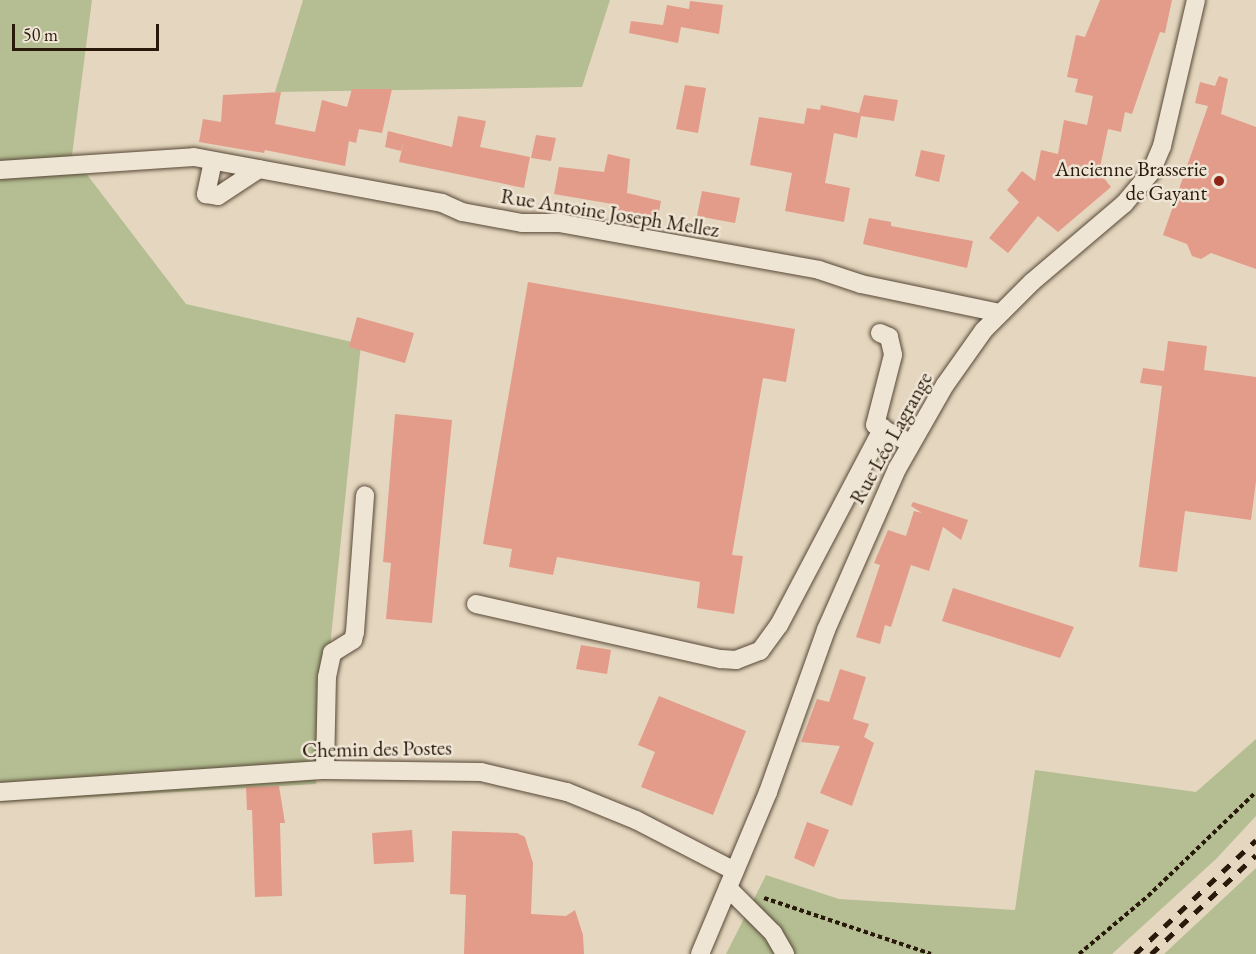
<!DOCTYPE html>
<html>
<head>
<meta charset="utf-8">
<style>
	body { margin:0 }
	#map { position:relative; width:1256px; height:954px; overflow:hidden; background:#e5d7bf; font-family:"EB Garamond",serif }
	div>[style] { position:absolute }
	.green>* { inset:0; background:#b4be92 }
	.building>* { inset:0; background:#e39b8a }
	.path>* { height:4px; margin-top:-2px; transform-origin:0; background:repeating-linear-gradient(90deg,#29190a 0 4.5px,transparent 0 7.5px) }
	.roads { filter:drop-shadow(0 0 2px #584837) drop-shadow(0 0 2px #584837) }
	.minor>* { height:18px; margin:-9px; padding:0 9px; transform-origin:9px; border-radius:9px; background:#eee5d5 }
	.rail>* { height:4.5px; margin-top:-2.25px; transform-origin:0; background:repeating-linear-gradient(90deg,#29190a 0 10px,transparent 0 20px) }
	.dots>* { width:16px; height:16px; translate:-50% -50%; box-sizing:border-box; border:3px solid #eee5d5; border-radius:50% }
	span { translate:-50% -50%; white-space:nowrap; text-align:center; line-height:1.15; -webkit-text-stroke:5px #eee5d5; paint-order:stroke }
	.poi-label { font-size:21px; color:#29190a }
	.right { translate:-100% -50%; text-align:right }
	.street-label { font-size:21px; color:#29190a }
	.scale { position:absolute; left:12px; top:24px; width:147px; height:27px; box-sizing:border-box; border:3px solid #29190a; border-top:0; padding-left:8px; font-size:18px; line-height:21px; white-space:nowrap; color:#29190a; -webkit-text-stroke:4px #eee5d5; paint-order:stroke }
</style>
</head>
<body>
<div id="map">
	<div class="green">
		<i style="clip-path:polygon(0 0,92px 0,72px 155px,186px 304px,361px 344px,316px 784px,0 802px)"></i>
		<i style="clip-path:polygon(303px 0,610px 0,582px 87px,275px 92px)"></i>
		<i style="clip-path:polygon(1256px 739px,1256px 816px,1216px 859px,1112px 954px,726px 954px,766px 875px,839px 899px,1015px 910px,1035px 770px,1196px 792px)"></i>
		<i style="clip-path:polygon(1256px 868px,1256px 954px,1164px 954px)"></i>
	</div>
	<div class="building">
		<i style="clip-path:polygon(1100px 0,1172px 0,1165px 33px,1160px 32px,1132px 114px,1125px 112px,1121px 132px,1108px 129px,1099px 172px,1111px 187px,1058px 232px,1038px 216px,1008px 253px,989px 238px,1019px 202px,1007px 190px,1022px 171px,1035px 181px,1041px 150px,1058px 154px,1064px 120px,1087px 125px,1093px 96px,1075px 92px,1078px 79px,1067px 77px,1076px 35px,1085px 37px)"></i>
		<i style="clip-path:polygon(690px 1px,723px 5px,719px 34px,681px 27px,678px 43px,629px 33px,631px 21px,663px 25px,667px 5px,689px 9px)"></i>
		<i style="clip-path:polygon(1219px 76px,1228px 79px,1221px 114px,1256px 127px,1256px 269px,1211px 253px,1201px 259px,1192px 256px,1187px 244px,1163px 235px,1208px 106px,1195px 103px,1200px 82px,1215px 86px)"></i>
		<i style="clip-path:polygon(685px 85px,706px 88px,698px 133px,676px 129px)"></i>
		<i style="clip-path:polygon(352px 89px,392px 89px,382px 133px,359px 129px,356px 143px,349px 141px,345px 166px,265px 150px,264px 153px,199px 142px,203px 119px,221px 122px,223px 95px,281px 92px,275px 124px,315px 132px,322px 100px,347px 107px)"></i>
		<i style="clip-path:polygon(864px 95px,898px 100px,894px 121px,861px 116px,857px 138px,834px 133px,825px 183px,850px 188px,844px 222px,785px 211px,792px 173px,750px 165px,759px 117px,804px 124px,807px 108px,820px 110px,821px 105px,859px 113px)"></i>
		<i style="clip-path:polygon(458px 116px,486px 121px,480px 147px,530px 157px,524px 188px,399px 162px,404px 140px,401px 151px,385px 147px,388px 131px,452px 147px)"></i>
		<i style="clip-path:polygon(536px 135px,556px 138px,551px 161px,531px 158px)"></i>
		<i style="clip-path:polygon(921px 150px,945px 155px,939px 182px,915px 176px)"></i>
		<i style="clip-path:polygon(608px 154px,630px 159px,627px 193px,661px 201px,658px 217px,617px 210px,618px 205px,554px 194px,559px 167px,604px 172px)"></i>
		<i style="clip-path:polygon(702px 191px,740px 198px,735px 223px,697px 216px)"></i>
		<i style="clip-path:polygon(869px 218px,891px 222px,891px 226px,973px 241px,967px 268px,863px 244px)"></i>
		<i style="clip-path:polygon(528px 282px,795px 329px,786px 382px,763px 378px,732px 555px,743px 556px,734px 614px,697px 608px,700px 582px,557px 557px,553px 575px,509px 567px,512px 549px,483px 544px)"></i>
		<i style="clip-path:polygon(357px 317px,414px 333px,405px 363px,349px 347px)"></i>
		<i style="clip-path:polygon(1168px 341px,1207px 346px,1204px 370px,1256px 377px,1256px 481px,1251px 520px,1185px 511px,1177px 572px,1139px 567px,1162px 386px,1140px 383px,1143px 368px,1164px 371px)"></i>
		<i style="clip-path:polygon(395px 414px,452px 420px,432px 623px,386px 619px,391px 563px,383px 562px)"></i>
		<i style="clip-path:polygon(913px 502px,968px 520px,961px 540px,943px 527px,929px 571px,911px 565px,891px 627px,885px 625px,880px 644px,856px 637px,880px 565px,874px 563px,888px 530px,906px 536px,914px 511px,922px 513px,911px 506px)"></i>
		<i style="clip-path:polygon(953px 588px,1074px 627px,1060px 658px,942px 621px)"></i>
		<i style="clip-path:polygon(581px 645px,611px 650px,607px 674px,576px 669px)"></i>
		<i style="clip-path:polygon(840px 669px,866px 677px,853px 719px,869px 724px,864px 737px,874px 743px,852px 806px,820px 793px,840px 746px,801px 742px,817px 699px,829px 702px)"></i>
		<i style="clip-path:polygon(659px 696px,746px 731px,713px 815px,641px 787px,655px 752px,638px 745px)"></i>
		<i style="clip-path:polygon(279px 786px,285px 823px,280px 823px,282px 896px,255px 897px,252px 810px,247px 810px,246px 787px)"></i>
		<i style="clip-path:polygon(807px 822px,829px 830px,814px 867px,794px 858px)"></i>
		<i style="clip-path:polygon(412px 830px,414px 862px,374px 864px,372px 833px)"></i>
		<i style="clip-path:polygon(452px 831px,517px 833px,525px 837px,533px 863px,531px 914px,566px 916px,575px 910px,583px 935px,584px 954px,464px 954px,466px 895px,450px 894px)"></i>
	</div>
	<div class="path">
		<i style="left:764px;top:898px;width:176px;rotate:18.5deg"></i>
		<i style="left:1079px;top:954px;width:90px;rotate:-40deg"></i>
		<i style="left:1148px;top:896px;width:150px;rotate:-43.9deg"></i>
	</div>
	<div class="roads">
		<div class="minor">
			<i style="left:213px;top:161px;width:34px;rotate:102deg"></i>
			<i style="left:206px;top:194px;width:12px;rotate:9deg"></i>
			<i style="left:218px;top:196px;width:49px;rotate:-33.4deg"></i>
			<i style="left:0;top:170px;width:194px;rotate:-3.8deg"></i>
			<i style="left:194px;top:157px;width:252px;rotate:10.5deg"></i>
			<i style="left:442px;top:203px;width:22px;rotate:24deg"></i>
			<i style="left:462px;top:212px;width:61px;rotate:10.4deg"></i>
			<i style="left:522px;top:223px;width:37px"></i>
			<i style="left:559px;top:223px;width:264px;rotate:10.2deg"></i>
			<i style="left:819px;top:270px;width:44px;rotate:18.4deg"></i>
			<i style="left:861px;top:284px;width:142px;rotate:11.8deg"></i>
			<i style="left:880px;top:333px;width:10px;rotate:24deg"></i>
			<i style="left:889px;top:337px;width:18px;rotate:77deg"></i>
			<i style="left:893px;top:355px;width:72px;rotate:104.4deg"></i>
			<i style="left:875px;top:425px;width:39px;rotate:27deg"></i>
			<i style="left:476px;top:604px;width:251px;rotate:12.7deg"></i>
			<i style="left:721px;top:659px;width:15px;rotate:4deg"></i>
			<i style="left:736px;top:660px;width:26px;rotate:-21deg"></i>
			<i style="left:760px;top:651px;width:32px;rotate:-54deg"></i>
			<i style="left:779px;top:625px;width:223px;rotate:-62.2deg"></i>
			<i style="left:325px;top:770px;width:93px;rotate:-88.8deg"></i>
			<i style="left:327px;top:677px;width:25px;rotate:-78deg"></i>
			<i style="left:332px;top:653px;width:25px;rotate:-32deg"></i>
			<i style="left:353px;top:640px;width:8px;rotate:-76deg"></i>
			<i style="left:355px;top:632px;width:137px;rotate:-85.8deg"></i>
			<i style="left:0;top:792px;width:326px;rotate:-3.9deg"></i>
			<i style="left:325px;top:770px;width:156px;rotate:0.7deg"></i>
			<i style="left:481px;top:772px;width:88px;rotate:13.1deg"></i>
			<i style="left:567px;top:792px;width:74px;rotate:22.1deg"></i>
			<i style="left:636px;top:820px;width:111px;rotate:27.3deg"></i>
			<i style="left:728px;top:888px;width:64px;rotate:45deg"></i>
			<i style="left:773px;top:933px;width:24px;rotate:60deg"></i>
			<i style="left:700px;top:954px;width:176px;rotate:-67.2deg"></i>
			<i style="left:768px;top:792px;width:172px;rotate:-70.3deg"></i>
			<i style="left:826px;top:630px;width:176px;rotate:-66.2deg"></i>
			<i style="left:897px;top:469px;width:97px;rotate:-60.3deg"></i>
			<i style="left:945px;top:385px;width:67px;rotate:-54.7deg"></i>
			<i style="left:984px;top:330px;width:68px;rotate:-45deg"></i>
			<i style="left:1032px;top:282px;width:121px;rotate:-40.3deg"></i>
			<i style="left:1124px;top:204px;width:42px;rotate:-49.8deg"></i>
			<i style="left:1151px;top:172px;width:28px;rotate:-67deg"></i>
			<i style="left:1162px;top:146px;width:150px;rotate:-76.9deg"></i>
		</div>
	</div>
	<div class="rail">
		<i style="left:1135px;top:954px;width:166px;rotate:-43.3deg"></i>
		<i style="left:1151px;top:954px;width:144px;rotate:-43.3deg"></i>
	</div>
	<div class="dots">
		<i style="left:1219px;top:181px;background:#8f2418"></i>
	</div>
	<div class="poi-label">
		<span class="right" style="left:1207px;top:181px">Ancienne Brasserie<br>de Gayant</span>
	</div>
	<div class="street-label">
		<span style="left:610px;top:213px;rotate:9deg">Rue Antoine Joseph Mellez</span>
		<span style="left:891px;top:438px;rotate:-61deg">Rue Léo Lagrange</span>
		<span style="left:377px;top:749px;rotate:-1deg">Chemin des Postes</span>
	</div>
	<div class="scale">50 m</div>
</div>
</body>
</html>
